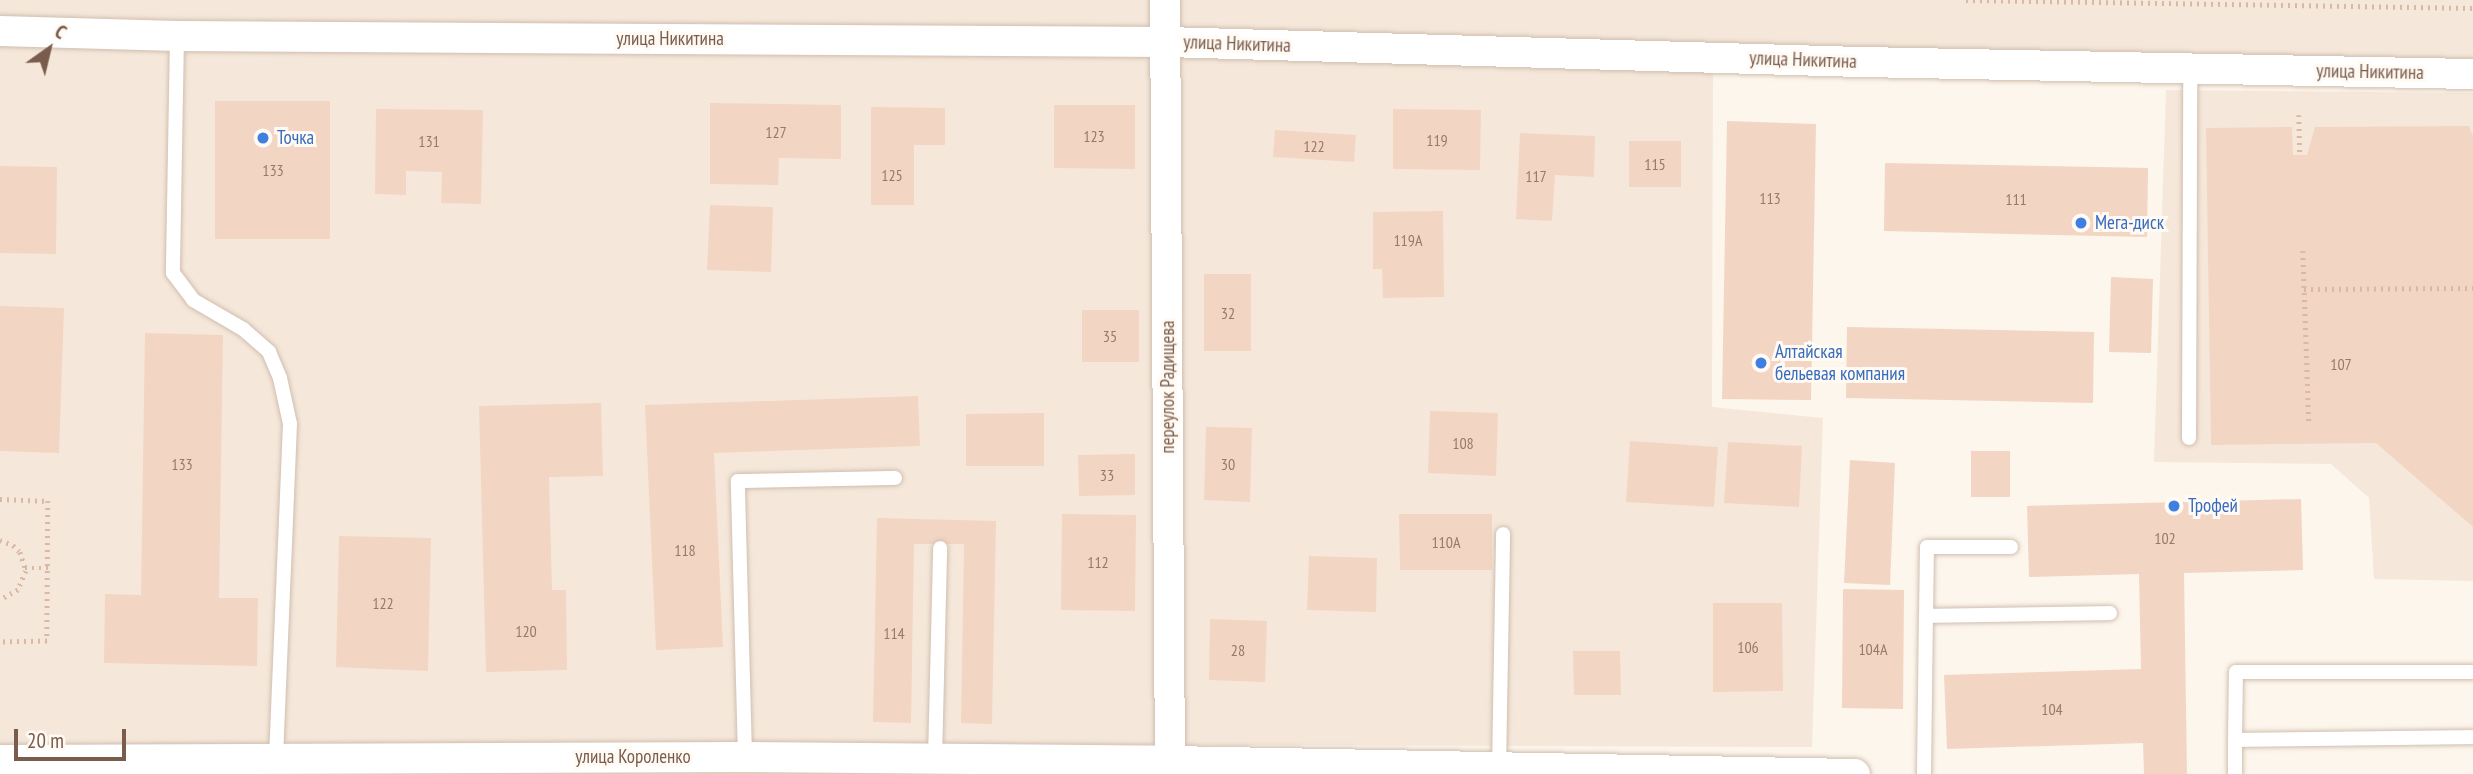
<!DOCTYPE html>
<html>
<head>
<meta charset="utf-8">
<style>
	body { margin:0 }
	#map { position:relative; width:2473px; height:774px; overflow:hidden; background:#fdf6ec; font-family:"PT Sans Narrow",sans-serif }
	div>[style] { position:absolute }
	.residential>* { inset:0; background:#f5e8da }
	.building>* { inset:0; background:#f3d5c3 }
	.path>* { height:4.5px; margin-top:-2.25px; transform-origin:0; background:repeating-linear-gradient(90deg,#d9b8a5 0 2px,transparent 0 7px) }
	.roads { filter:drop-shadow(0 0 2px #d1beb0) drop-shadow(0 0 2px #d1beb0) }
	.lane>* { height:14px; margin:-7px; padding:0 7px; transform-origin:7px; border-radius:7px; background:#fff }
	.street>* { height:30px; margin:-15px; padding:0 15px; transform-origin:15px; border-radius:15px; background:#fff }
	.dots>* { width:19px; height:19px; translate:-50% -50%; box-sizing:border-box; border:4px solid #fffaf3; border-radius:50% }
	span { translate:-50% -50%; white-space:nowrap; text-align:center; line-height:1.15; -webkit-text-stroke:6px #fffaf3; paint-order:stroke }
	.number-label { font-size:16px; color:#987a6a }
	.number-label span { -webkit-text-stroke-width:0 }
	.street-label { font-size:19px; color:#7a5c4d }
	.shop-label { font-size:19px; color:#366cbe }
	.left { translate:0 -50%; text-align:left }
	.north { position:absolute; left:14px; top:14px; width:70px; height:70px; -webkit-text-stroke:5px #fffaf3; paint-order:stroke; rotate:34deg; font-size:19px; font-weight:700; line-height:28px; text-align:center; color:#7a5c4d }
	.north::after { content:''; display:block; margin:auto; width:24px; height:32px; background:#7a5c4d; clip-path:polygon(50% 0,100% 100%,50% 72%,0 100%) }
	.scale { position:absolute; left:14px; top:729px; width:112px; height:32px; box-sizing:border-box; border:4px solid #7a5c4d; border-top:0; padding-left:9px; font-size:21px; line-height:24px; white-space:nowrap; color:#7a5c4d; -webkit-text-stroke:5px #fffaf3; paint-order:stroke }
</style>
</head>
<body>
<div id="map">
	<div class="residential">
		<i style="clip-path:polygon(0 0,2473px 0,2473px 85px,1713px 73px,1712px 407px,1823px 418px,1812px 747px,959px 744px,959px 774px,0 774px)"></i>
		<i style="clip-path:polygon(2166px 90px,2473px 93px,2473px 581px,2374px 579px,2369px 498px,2331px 464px,2154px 462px)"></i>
	</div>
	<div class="building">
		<i style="clip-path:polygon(215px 101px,330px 101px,330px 239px,215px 239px)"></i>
		<i style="clip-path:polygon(710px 103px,841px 105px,841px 159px,779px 158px,778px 185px,710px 184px)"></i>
		<i style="clip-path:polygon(1054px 105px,1135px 105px,1135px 169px,1054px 168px)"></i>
		<i style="clip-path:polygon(871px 107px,945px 108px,945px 145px,914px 145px,914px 205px,871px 205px)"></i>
		<i style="clip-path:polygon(376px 109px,483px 110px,481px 204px,441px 203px,442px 172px,406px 171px,406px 195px,375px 194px)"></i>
		<i style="clip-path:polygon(1393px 109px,1481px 110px,1480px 170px,1393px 169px)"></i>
		<i style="clip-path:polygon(1727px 121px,1816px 124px,1811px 400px,1722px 399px)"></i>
		<i style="clip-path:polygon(2469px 126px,2473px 136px,2473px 527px,2376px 443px,2211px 445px,2206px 128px,2292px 127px,2293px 155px,2307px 155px,2315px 127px)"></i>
		<i style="clip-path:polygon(1275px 130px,1356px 135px,1354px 162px,1273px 157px)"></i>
		<i style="clip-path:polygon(1520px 133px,1595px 136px,1594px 177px,1555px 175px,1552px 221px,1516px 219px)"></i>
		<i style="clip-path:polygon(1629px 141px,1681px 141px,1681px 187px,1629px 187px)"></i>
		<i style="clip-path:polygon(1885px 163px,2148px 168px,2147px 237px,1884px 231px)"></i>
		<i style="clip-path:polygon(0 166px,57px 167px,56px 254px,0 253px)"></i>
		<i style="clip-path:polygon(710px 205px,773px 207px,771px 272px,707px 270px)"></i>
		<i style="clip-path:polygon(1443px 211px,1444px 297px,1383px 298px,1382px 269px,1373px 269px,1373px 212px)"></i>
		<i style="clip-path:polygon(1204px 274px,1251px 274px,1251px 351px,1204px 351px)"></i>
		<i style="clip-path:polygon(2111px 277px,2153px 279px,2151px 353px,2109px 352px)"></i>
		<i style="clip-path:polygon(0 306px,64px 308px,59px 453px,0 451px)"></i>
		<i style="clip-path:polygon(1082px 310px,1139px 310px,1139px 362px,1082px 362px)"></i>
		<i style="clip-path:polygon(1847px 327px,2094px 332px,2093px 403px,1846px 398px)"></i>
		<i style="clip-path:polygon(145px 333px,223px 335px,219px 598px,258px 598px,257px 666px,104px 663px,105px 594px,141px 595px)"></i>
		<i style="clip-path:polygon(918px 396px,920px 446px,714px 453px,723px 647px,656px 650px,645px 405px)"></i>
		<i style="clip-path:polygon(601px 403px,603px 476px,549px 477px,552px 590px,566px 590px,567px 670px,486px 672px,479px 406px)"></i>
		<i style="clip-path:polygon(1430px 411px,1498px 413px,1496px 476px,1428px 473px)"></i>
		<i style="clip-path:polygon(1044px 413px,1044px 466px,966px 466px,966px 414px)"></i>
		<i style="clip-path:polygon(1206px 427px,1252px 428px,1250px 502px,1204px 500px)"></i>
		<i style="clip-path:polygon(1630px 441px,1718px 447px,1714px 507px,1626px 502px)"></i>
		<i style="clip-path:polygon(1728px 442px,1802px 446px,1799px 507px,1724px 503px)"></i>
		<i style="clip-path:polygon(1971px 451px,2010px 451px,2010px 497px,1971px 497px)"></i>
		<i style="clip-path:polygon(1135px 454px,1135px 495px,1079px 496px,1078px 455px)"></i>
		<i style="clip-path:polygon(1850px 460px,1895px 463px,1890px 585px,1844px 583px)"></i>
		<i style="clip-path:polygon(2301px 499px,2303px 570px,2184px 573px,2187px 774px,2144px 774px,2143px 743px,1947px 749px,1944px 675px,2141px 669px,2139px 574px,2029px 577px,2027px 506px)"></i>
		<i style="clip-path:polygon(1062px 514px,1136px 515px,1135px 611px,1061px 610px)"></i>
		<i style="clip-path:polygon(1399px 514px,1492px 514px,1492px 570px,1400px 570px)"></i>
		<i style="clip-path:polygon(877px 518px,996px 521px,992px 724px,961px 723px,964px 544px,914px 544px,911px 723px,873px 722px)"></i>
		<i style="clip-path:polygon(339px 536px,431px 538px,428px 671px,336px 667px)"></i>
		<i style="clip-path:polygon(1309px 556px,1377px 558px,1376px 612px,1307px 610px)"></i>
		<i style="clip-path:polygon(1843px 589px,1904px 590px,1903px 709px,1842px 708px)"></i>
		<i style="clip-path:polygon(1713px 603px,1782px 603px,1783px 691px,1713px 692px)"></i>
		<i style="clip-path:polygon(1210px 619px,1267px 621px,1265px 682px,1209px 680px)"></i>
		<i style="clip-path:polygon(1573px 651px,1620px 651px,1621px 695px,1574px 695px)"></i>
	</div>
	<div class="path">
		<i style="left:1966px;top:0;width:507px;rotate:0.9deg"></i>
		<i style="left:2299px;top:115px;width:40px;rotate:88.6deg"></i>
		<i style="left:2303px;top:251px;width:173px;rotate:88deg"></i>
		<i style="left:2304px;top:289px;width:169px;rotate:-0.3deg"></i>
		<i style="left:0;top:499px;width:48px;rotate:2.4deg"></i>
		<i style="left:48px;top:501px;width:140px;rotate:90.4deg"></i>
		<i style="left:47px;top:641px;width:47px;rotate:178.8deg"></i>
		<i style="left:0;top:540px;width:14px;rotate:21deg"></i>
		<i style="left:13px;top:545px;width:10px;rotate:45deg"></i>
		<i style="left:20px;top:552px;width:20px;rotate:72deg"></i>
		<i style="left:26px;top:571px;width:21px;rotate:113deg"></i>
		<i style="left:18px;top:590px;width:21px;rotate:151deg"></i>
		<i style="left:25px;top:568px;width:23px"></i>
	</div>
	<div class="roads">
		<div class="lane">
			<i style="left:177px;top:36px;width:237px;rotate:91deg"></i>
			<i style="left:173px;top:273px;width:34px;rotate:53deg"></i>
			<i style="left:193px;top:300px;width:58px;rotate:30.1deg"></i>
			<i style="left:243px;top:329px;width:35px;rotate:41deg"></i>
			<i style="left:269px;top:352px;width:28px;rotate:67deg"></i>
			<i style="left:280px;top:378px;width:47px;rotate:77.7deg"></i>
			<i style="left:290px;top:424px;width:335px;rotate:92.4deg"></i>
			<i style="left:2189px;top:438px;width:370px;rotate:-89.8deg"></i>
			<i style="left:1926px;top:616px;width:69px;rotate:-89.2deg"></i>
			<i style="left:1927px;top:547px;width:84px"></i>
			<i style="left:2235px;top:740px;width:68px;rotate:-89.2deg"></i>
			<i style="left:2236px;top:672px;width:237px"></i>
			<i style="left:745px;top:757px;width:276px;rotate:-91.5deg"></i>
			<i style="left:738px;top:481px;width:157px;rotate:-1.1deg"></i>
			<i style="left:935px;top:759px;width:211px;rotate:-88.6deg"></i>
			<i style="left:1499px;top:769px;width:235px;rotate:-89deg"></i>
			<i style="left:1924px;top:774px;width:158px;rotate:-89.3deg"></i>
			<i style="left:1926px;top:616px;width:184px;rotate:-0.9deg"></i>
			<i style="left:2235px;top:774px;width:34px;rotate:-90deg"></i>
			<i style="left:2235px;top:740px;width:238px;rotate:-0.7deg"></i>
		</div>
		<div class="street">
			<i style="left:1165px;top:0;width:774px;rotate:89.63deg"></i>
			<i style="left:0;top:31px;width:177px;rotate:1.6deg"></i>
			<i style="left:177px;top:36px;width:989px;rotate:0.35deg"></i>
			<i style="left:1166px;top:42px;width:696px;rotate:1.65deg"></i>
			<i style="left:1862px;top:62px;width:611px;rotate:1.13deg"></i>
			<i style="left:0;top:760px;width:745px;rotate:-0.23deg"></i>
			<i style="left:745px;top:757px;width:425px;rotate:0.5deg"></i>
			<i style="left:1170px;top:761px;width:685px;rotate:1.09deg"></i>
		</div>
	</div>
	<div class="dots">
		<i style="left:263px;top:138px;background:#3f7fe0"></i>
		<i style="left:2081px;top:223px;background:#3f7fe0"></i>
		<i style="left:1761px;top:363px;background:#3f7fe0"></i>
		<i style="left:2174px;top:506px;background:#3f7fe0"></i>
	</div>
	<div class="number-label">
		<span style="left:776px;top:132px">127</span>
		<span style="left:1094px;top:136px">123</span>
		<span style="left:1437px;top:140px">119</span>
		<span style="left:429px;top:141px">131</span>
		<span style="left:1314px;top:146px">122</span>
		<span style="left:1655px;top:164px">115</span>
		<span style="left:273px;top:170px">133</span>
		<span style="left:892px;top:175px">125</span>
		<span style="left:1536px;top:176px">117</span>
		<span style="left:1770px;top:198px">113</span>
		<span style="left:2016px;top:199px">111</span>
		<span style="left:1408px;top:240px">119А</span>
		<span style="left:1228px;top:313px">32</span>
		<span style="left:1110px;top:336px">35</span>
		<span style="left:2341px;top:364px">107</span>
		<span style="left:1463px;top:443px">108</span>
		<span style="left:182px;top:464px">133</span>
		<span style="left:1228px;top:464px">30</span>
		<span style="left:1107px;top:475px">33</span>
		<span style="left:2165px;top:538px">102</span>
		<span style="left:1446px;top:542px">110А</span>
		<span style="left:685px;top:550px">118</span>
		<span style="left:1098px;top:562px">112</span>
		<span style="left:383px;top:603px">122</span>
		<span style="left:526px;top:631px">120</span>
		<span style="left:894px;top:633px">114</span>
		<span style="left:1748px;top:647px">106</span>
		<span style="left:1873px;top:649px">104А</span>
		<span style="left:1238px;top:650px">28</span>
		<span style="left:2052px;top:709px">104</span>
	</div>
	<div class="street-label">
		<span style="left:670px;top:39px">улица Никитина</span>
		<span style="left:1237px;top:44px;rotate:2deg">улица Никитина</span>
		<span style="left:1803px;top:60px;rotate:2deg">улица Никитина</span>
		<span style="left:2370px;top:72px;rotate:1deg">улица Никитина</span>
		<span style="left:1168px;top:387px;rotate:-90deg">переулок Радищева</span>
		<span style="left:633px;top:757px">улица Короленко</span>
	</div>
	<div class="shop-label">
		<span class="left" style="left:277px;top:138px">Точка</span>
		<span class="left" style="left:2095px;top:223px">Мега-диск</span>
		<span class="left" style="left:1775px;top:363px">Алтайская<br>бельевая компания</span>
		<span class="left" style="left:2188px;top:506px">Трофей</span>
	</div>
	<div class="north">С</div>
	<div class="scale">20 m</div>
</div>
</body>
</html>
